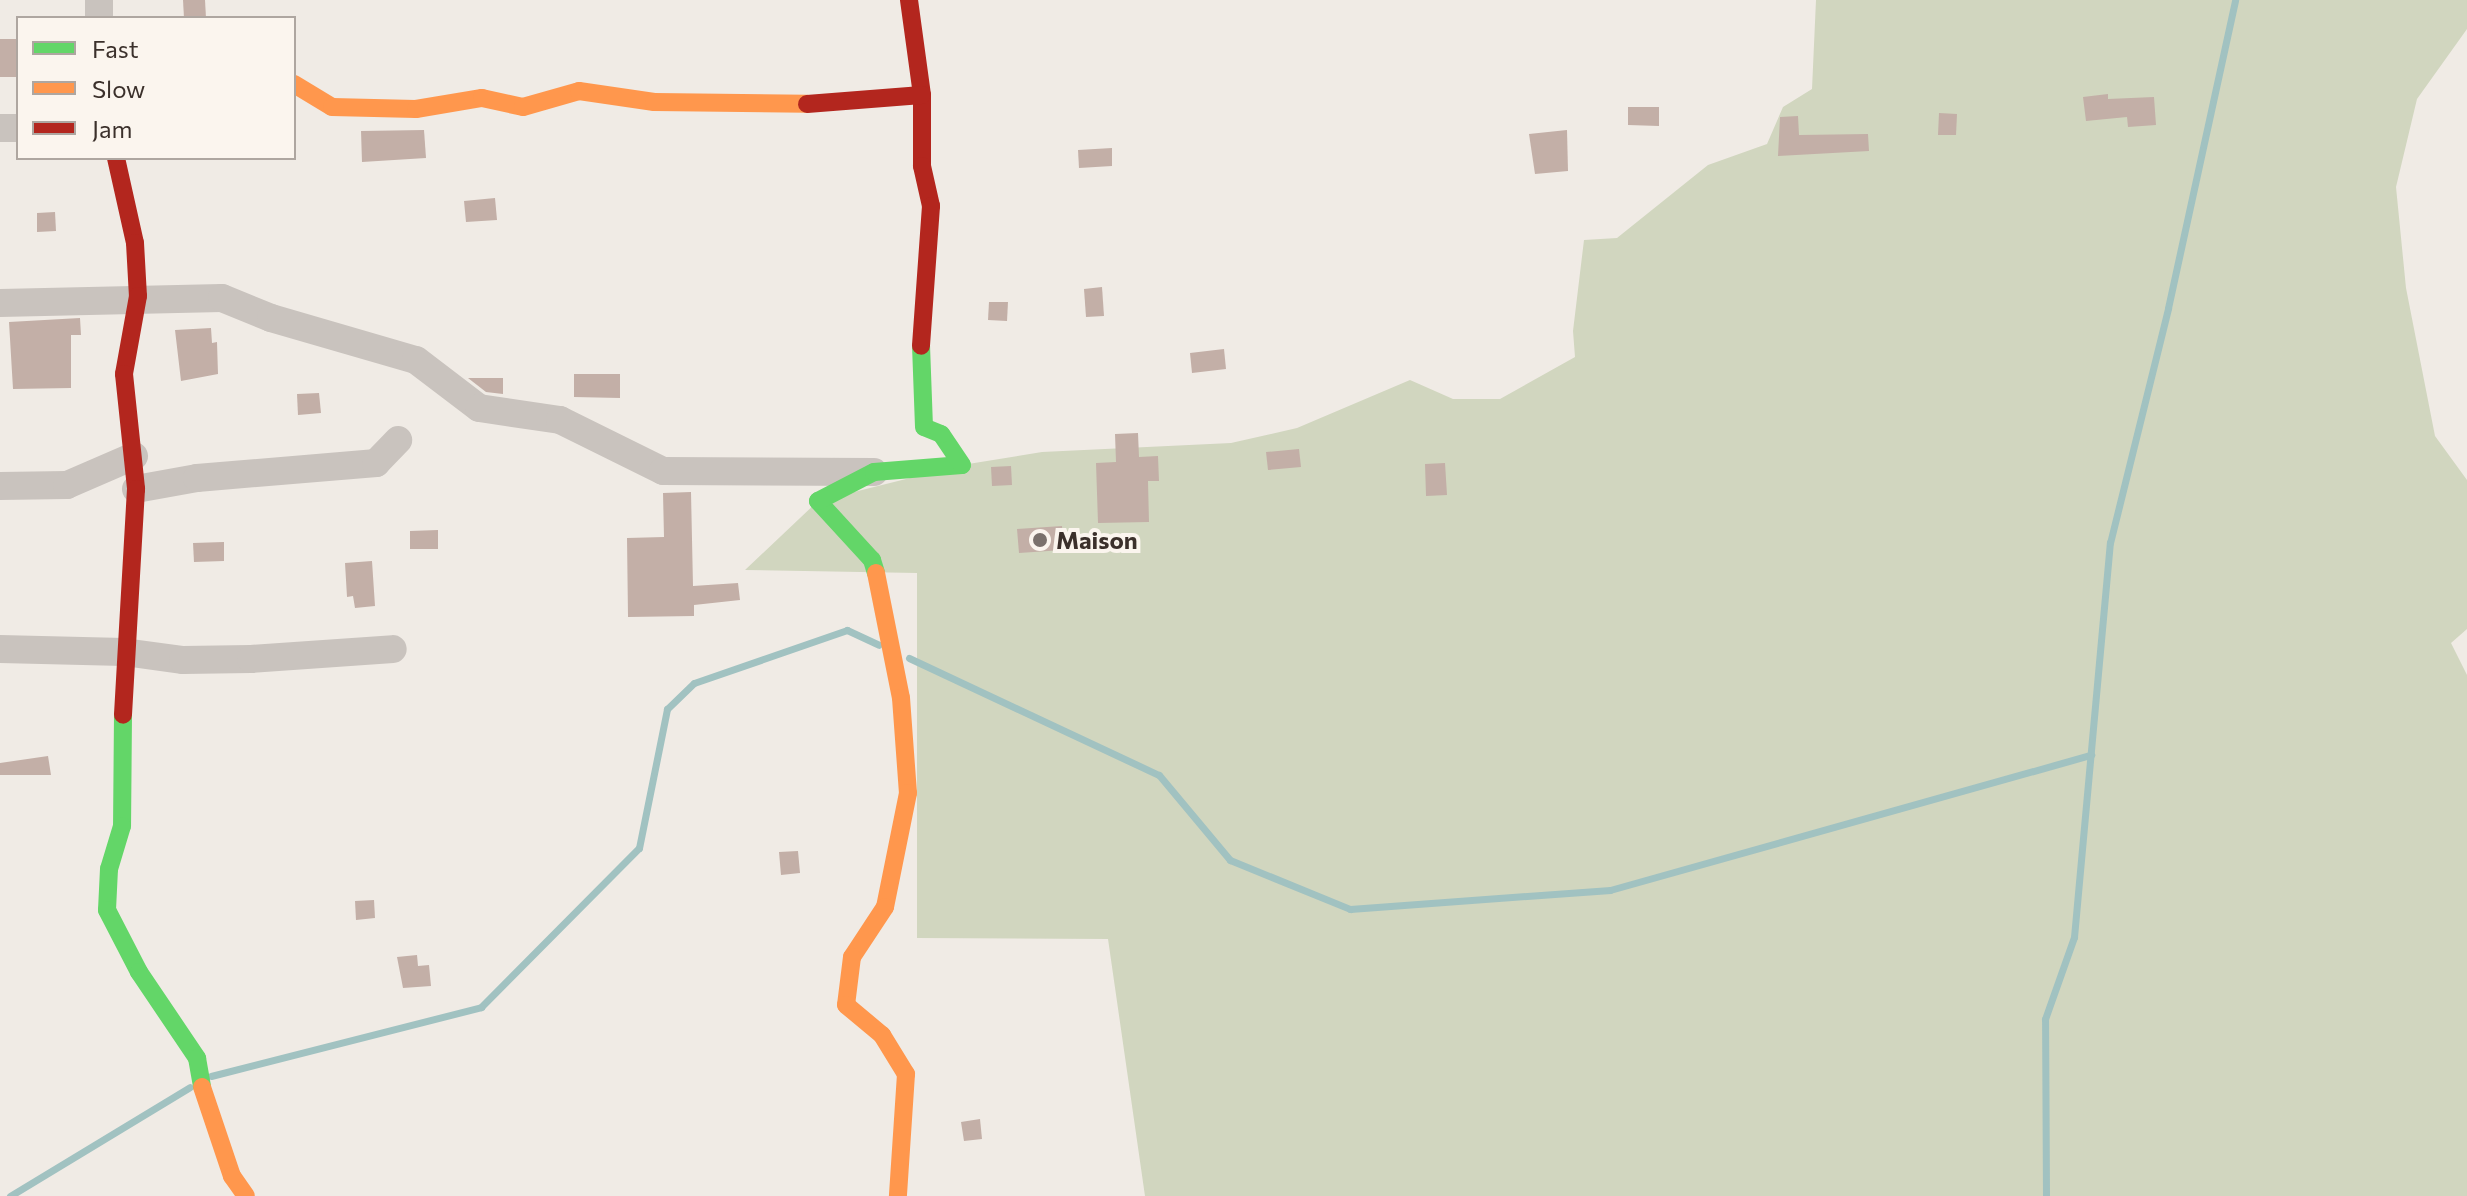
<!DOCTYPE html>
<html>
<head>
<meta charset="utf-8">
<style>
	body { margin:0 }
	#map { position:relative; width:2467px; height:1196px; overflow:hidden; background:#f0ebe5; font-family:Commissioner,sans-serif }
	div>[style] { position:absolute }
	.green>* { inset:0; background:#d1d6bf }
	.stream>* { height:7px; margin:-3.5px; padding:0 3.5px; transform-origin:3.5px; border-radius:3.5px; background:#a1c2c1 }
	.building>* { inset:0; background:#c3afa7 }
	.street>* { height:28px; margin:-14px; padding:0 14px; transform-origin:14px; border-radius:14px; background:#c9c3be }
	.fast>* { height:18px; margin:-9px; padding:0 9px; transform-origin:9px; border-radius:9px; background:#63d668 }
	.slow>* { height:18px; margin:-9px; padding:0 9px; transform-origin:9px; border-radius:9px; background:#ff974d }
	.jam>* { height:18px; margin:-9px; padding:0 9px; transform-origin:9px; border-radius:9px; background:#b3261e }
	.dots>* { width:22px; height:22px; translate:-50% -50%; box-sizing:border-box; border:4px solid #fbf5ee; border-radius:50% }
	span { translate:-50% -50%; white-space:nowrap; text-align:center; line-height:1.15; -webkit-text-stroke:8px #fbf5ee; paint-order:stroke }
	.poi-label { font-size:24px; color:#3b302b; font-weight:700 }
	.left { translate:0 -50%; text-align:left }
	.legend { position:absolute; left:16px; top:16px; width:280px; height:144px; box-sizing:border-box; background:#fbf5ee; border:2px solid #aea6a0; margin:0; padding:10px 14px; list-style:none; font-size:24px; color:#3b302b }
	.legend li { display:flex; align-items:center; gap:16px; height:40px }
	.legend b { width:40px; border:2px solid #aea6a0 }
</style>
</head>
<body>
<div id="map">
	<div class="green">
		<i style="clip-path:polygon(1816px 0,2467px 0,2467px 29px,2417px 99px,2396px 187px,2406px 288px,2435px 436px,2467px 480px,2467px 629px,2451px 643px,2467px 675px,2467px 1196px,1145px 1196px,1108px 939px,917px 938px,917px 573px,745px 570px,818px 501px,962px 465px,1042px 452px,1231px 443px,1297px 428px,1410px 380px,1453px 399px,1500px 399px,1575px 357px,1573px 331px,1584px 240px,1617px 238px,1708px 165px,1767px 144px,1783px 107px,1812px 89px)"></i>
	</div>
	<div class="stream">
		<i style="left:909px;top:658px;width:276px;rotate:25.1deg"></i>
		<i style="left:1159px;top:775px;width:111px;rotate:50.1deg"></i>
		<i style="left:1230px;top:860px;width:130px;rotate:22.2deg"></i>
		<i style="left:1350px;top:909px;width:261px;rotate:-4.2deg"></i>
		<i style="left:1610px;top:890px;width:500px;rotate:-15.7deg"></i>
		<i style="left:211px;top:1076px;width:279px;rotate:-14.3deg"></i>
		<i style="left:481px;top:1007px;width:224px;rotate:-45.2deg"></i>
		<i style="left:639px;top:848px;width:142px;rotate:-78.6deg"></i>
		<i style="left:667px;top:709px;width:37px;rotate:-44deg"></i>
		<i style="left:694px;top:683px;width:162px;rotate:-19.1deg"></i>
		<i style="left:847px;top:630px;width:35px;rotate:25deg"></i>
		<i style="left:10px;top:1196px;width:210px;rotate:-31.2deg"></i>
		<i style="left:2046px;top:1196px;width:177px;rotate:-90.3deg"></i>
		<i style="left:2045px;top:1019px;width:87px;rotate:-70.5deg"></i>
		<i style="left:2074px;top:937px;width:396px;rotate:-84.8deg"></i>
		<i style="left:2110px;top:543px;width:242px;rotate:-76.1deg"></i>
		<i style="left:2168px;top:308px;width:315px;rotate:-77.7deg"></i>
	</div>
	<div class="building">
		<i style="clip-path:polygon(183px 0,205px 0,206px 18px,184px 18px)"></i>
		<i style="clip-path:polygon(0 39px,18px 39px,18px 77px,0 77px)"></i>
		<i style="clip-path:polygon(2108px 94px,2108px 99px,2154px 97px,2156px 125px,2128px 127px,2127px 117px,2086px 121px,2083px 97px)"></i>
		<i style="clip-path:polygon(1628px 107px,1659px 107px,1659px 126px,1628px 125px)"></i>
		<i style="clip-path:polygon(1939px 113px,1957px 114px,1956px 135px,1938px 135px)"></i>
		<i style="clip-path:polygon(1798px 116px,1799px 135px,1868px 134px,1869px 151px,1778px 156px,1780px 117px)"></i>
		<i style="clip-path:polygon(424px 130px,426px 158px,362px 162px,361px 131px)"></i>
		<i style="clip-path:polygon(1567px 130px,1568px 171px,1535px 174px,1529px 134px)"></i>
		<i style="clip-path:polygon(1112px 148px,1112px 166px,1079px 168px,1078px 150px)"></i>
		<i style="clip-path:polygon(495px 198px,497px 220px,466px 222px,464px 201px)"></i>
		<i style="clip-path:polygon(55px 212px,56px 231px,37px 232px,37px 213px)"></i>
		<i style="clip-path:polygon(1102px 287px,1104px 316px,1086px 317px,1084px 289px)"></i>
		<i style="clip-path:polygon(989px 302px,1008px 302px,1007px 321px,988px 320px)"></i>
		<i style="clip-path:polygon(80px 318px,81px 335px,71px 335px,71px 388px,13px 389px,9px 322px)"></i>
		<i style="clip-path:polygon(211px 328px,212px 343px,217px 342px,218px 374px,181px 381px,175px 330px)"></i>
		<i style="clip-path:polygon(1224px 349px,1226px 369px,1192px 373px,1190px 353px)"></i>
		<i style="clip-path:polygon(574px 374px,620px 374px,620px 398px,574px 397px)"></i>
		<i style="clip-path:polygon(468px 378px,503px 378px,503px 394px,486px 392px)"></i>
		<i style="clip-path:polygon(319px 393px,321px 413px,298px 415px,297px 394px)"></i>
		<i style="clip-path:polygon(1138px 433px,1139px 457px,1158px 456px,1159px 481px,1148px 481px,1149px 522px,1098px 523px,1096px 463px,1116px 462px,1115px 434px)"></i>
		<i style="clip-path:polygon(1299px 449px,1301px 467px,1268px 470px,1266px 452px)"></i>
		<i style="clip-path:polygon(1445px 463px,1447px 495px,1426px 496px,1425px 464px)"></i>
		<i style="clip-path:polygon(1011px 466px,1012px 485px,992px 486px,991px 467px)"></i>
		<i style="clip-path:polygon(691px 492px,693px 586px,738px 583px,740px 600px,694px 605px,694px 616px,628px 617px,627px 538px,664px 537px,663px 493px)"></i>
		<i style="clip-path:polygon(1062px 526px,1063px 550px,1019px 553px,1017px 529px)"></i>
		<i style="clip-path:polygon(438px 530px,438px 549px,410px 549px,410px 531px)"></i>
		<i style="clip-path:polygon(224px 542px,224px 561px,194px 562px,193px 543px)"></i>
		<i style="clip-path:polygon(372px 561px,375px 606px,355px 608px,353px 596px,347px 597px,345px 563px)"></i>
		<i style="clip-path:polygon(48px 756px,51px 775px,0 775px,0 763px)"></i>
		<i style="clip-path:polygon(798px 851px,800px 873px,781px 875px,779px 852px)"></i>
		<i style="clip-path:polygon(374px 900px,375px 918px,356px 920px,355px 901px)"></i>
		<i style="clip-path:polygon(417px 955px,418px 966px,429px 965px,431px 986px,403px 988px,397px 957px)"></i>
		<i style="clip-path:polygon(980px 1119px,982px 1139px,964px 1141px,961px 1122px)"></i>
	</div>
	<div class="street">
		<i style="left:99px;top:0;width:18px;rotate:90deg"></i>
		<i style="left:0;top:128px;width:18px"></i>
		<i style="left:0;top:303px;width:222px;rotate:-1.3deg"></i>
		<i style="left:222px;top:298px;width:53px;rotate:22.2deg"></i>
		<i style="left:271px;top:318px;width:151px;rotate:16.2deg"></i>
		<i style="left:416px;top:360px;width:79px;rotate:37.3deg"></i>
		<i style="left:479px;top:408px;width:82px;rotate:8.4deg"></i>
		<i style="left:560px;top:420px;width:115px;rotate:26.3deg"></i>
		<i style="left:663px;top:471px;width:211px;rotate:0.3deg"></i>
		<i style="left:0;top:486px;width:67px;rotate:-0.9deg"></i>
		<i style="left:67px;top:485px;width:73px;rotate:-23.4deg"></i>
		<i style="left:136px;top:489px;width:62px;rotate:-10.2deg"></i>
		<i style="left:197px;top:478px;width:180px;rotate:-4.8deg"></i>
		<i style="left:376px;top:463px;width:32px;rotate:-46deg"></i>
		<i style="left:0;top:649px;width:124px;rotate:1.4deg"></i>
		<i style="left:124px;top:652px;width:60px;rotate:7.7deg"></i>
		<i style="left:183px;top:660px;width:68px;rotate:-0.8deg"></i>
		<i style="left:251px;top:659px;width:142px;rotate:-4deg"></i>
	</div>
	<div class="fast">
		<i style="left:876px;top:573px;width:14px;rotate:-107deg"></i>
		<i style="left:872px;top:560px;width:80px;rotate:-132.5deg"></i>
		<i style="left:818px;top:501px;width:63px;rotate:-27.4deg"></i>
		<i style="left:874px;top:472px;width:88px;rotate:-4.5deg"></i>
		<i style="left:962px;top:465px;width:37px;rotate:-124deg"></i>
		<i style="left:941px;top:434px;width:18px;rotate:-158deg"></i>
		<i style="left:924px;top:427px;width:81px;rotate:-92.1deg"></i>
		<i style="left:123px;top:715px;width:111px;rotate:90.5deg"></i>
		<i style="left:122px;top:826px;width:45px;rotate:106.8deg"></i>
		<i style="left:109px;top:869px;width:41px;rotate:92.8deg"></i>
		<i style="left:107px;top:910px;width:70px;rotate:62.7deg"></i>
		<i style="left:139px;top:972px;width:104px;rotate:56deg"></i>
		<i style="left:197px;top:1058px;width:29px;rotate:80deg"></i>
	</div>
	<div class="slow">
		<i style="left:294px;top:84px;width:44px;rotate:31.2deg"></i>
		<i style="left:332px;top:107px;width:84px;rotate:1.4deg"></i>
		<i style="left:416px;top:109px;width:67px;rotate:-9.5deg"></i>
		<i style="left:482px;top:98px;width:42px;rotate:12.4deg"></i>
		<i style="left:523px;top:107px;width:58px;rotate:-15.9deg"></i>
		<i style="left:579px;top:91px;width:76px;rotate:8.3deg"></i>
		<i style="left:654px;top:102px;width:153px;rotate:0.7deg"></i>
		<i style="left:876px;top:573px;width:127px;rotate:78.7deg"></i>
		<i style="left:901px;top:698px;width:95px;rotate:85.8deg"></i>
		<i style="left:908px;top:793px;width:116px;rotate:101.4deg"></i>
		<i style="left:885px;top:907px;width:60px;rotate:123.4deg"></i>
		<i style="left:852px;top:957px;width:48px;rotate:97.1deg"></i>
		<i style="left:846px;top:1005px;width:47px;rotate:39.8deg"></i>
		<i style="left:882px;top:1035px;width:46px;rotate:58.4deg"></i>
		<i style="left:906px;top:1074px;width:122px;rotate:93.8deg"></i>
		<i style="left:202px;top:1087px;width:94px;rotate:71.4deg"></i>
		<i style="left:232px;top:1176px;width:24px;rotate:55deg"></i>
	</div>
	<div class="jam">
		<i style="left:909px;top:0;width:96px;rotate:82.2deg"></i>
		<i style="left:922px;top:95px;width:71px;rotate:90deg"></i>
		<i style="left:922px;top:166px;width:41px;rotate:77.3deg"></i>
		<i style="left:931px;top:206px;width:140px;rotate:94.1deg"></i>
		<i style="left:807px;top:104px;width:115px;rotate:-4.5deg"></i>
		<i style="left:116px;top:158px;width:87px;rotate:77.4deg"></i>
		<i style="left:135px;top:243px;width:53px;rotate:86.8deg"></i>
		<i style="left:138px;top:296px;width:79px;rotate:100.2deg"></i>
		<i style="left:124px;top:374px;width:116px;rotate:84deg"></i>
		<i style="left:136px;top:489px;width:226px;rotate:93.3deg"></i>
	</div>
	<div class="dots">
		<i style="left:1040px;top:540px;background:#7a716c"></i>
	</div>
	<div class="poi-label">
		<span class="left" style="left:1056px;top:540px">Maison</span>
	</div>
	<ul class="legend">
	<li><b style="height:10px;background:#63d668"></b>Fast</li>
	<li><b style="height:10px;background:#ff974d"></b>Slow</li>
	<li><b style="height:10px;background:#b3261e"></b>Jam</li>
	</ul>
</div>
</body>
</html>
